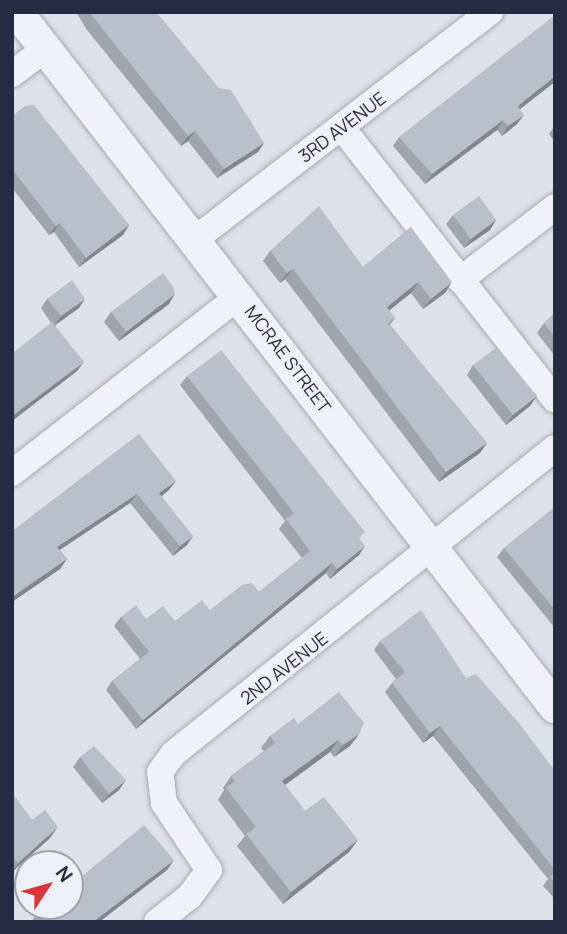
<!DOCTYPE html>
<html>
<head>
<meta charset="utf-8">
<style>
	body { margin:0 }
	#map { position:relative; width:567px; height:934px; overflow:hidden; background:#dee1e9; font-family:Manrope,sans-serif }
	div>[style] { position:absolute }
	.roads { filter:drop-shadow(0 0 2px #a6abb7) drop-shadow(0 0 2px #a6abb7) }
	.minor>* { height:26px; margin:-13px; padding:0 13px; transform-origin:13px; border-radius:13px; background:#f1f2f7 }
	.tertiary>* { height:32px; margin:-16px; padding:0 16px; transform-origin:16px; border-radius:16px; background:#f1f2f7 }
	.wall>* { inset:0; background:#a0a4af }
	.shaded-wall>* { inset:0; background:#82868f }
	.building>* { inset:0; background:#babfcc }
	span { translate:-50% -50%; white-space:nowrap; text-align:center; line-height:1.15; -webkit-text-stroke:5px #edf0f6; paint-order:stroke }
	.street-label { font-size:18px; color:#252c41 }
	.frame { position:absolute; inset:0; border:14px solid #252c41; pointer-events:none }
	.north { position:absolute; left:14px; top:850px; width:70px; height:70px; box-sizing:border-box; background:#edf0f6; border:2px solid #9da2ae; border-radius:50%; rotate:54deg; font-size:19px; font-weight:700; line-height:28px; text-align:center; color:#252c41 }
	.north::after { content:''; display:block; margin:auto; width:24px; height:32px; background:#da363b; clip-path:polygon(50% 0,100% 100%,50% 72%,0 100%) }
</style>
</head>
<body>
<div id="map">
	<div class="roads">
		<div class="minor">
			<i style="left:12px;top:74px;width:41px;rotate:-37.1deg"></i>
			<i style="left:342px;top:128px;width:345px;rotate:51.9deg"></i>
			<i style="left:194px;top:240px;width:374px;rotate:-37.6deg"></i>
			<i style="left:460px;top:280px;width:120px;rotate:-37.5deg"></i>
			<i style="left:12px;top:473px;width:288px;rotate:-37.9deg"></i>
			<i style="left:157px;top:922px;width:42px;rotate:-38.2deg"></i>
			<i style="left:190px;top:896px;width:32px;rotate:-54deg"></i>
			<i style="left:209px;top:870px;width:81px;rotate:-123.9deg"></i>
			<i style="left:164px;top:803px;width:31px;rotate:-97deg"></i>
			<i style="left:160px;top:772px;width:22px;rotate:-54deg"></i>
			<i style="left:173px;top:754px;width:489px;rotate:-38.7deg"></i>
		</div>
		<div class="tertiary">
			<i style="left:17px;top:12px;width:879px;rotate:52.26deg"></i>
		</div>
	</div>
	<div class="wall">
		<i style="clip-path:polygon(76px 12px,156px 12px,264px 143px,258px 152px,217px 178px,188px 141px,181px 146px,87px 30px)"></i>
		<i style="clip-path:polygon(550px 85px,520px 109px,517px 124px,502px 136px,497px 130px,425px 184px,393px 146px,399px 137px)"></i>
		<i style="clip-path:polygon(12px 116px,129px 225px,123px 235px,79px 267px,54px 232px,49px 235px,12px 188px)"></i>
		<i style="clip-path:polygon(555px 125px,555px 142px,549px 134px)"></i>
		<i style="clip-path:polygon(453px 215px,496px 220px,490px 230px,464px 248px,446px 224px)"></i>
		<i style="clip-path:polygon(411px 227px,445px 293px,423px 309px,411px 293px,389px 310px,395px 318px,390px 325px,487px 443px,480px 453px,439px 482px,285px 279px,280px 283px,263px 261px,270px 251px,363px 267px)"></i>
		<i style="clip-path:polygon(47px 299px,79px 308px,55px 325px,77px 371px,12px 421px,12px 354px,51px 323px,41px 308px)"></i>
		<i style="clip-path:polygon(169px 304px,119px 341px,104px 322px,111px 312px)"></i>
		<i style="clip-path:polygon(555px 313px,555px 356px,537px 333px,544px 323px)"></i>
		<i style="clip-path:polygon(473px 365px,537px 396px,530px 406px,506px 425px,467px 375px)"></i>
		<i style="clip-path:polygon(187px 376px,360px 539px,359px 555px,330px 579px,326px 573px,136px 729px,106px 690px,112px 681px,140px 659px,114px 626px,121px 617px,175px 621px,210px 610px,259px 592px,302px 558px,279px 529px,285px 521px,180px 385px)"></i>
		<i style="clip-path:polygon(139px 434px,169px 490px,162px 496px,187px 545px,173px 556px,130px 503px,60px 550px,67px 559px,60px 569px,12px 602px)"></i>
		<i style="clip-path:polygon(555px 507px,555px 628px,497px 557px,504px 548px)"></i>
		<i style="clip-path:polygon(380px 641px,466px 678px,555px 771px,555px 899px,543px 886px,548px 879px,433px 736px,423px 743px,385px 692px,392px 683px,396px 679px,374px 650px)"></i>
		<i style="clip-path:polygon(298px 724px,359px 734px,350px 746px,334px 757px,330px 752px,285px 785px,305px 811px,358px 840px,349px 852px,283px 904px,237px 846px,245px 836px,218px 800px,224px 790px,223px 788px,231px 776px,264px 751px,261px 748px,270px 736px)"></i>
		<i style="clip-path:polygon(80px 757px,119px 790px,102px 803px,73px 767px)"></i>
		<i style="clip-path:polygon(12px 793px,32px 820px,50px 838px,12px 872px)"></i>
		<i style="clip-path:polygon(167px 870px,99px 922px,31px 922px,38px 912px)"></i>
	</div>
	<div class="shaded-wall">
		<i style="clip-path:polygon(555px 76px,555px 82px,511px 116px,518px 106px)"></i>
		<i style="clip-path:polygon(524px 115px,517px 124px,502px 136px,508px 126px)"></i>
		<i style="clip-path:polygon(503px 120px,497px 130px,425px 184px,432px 174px)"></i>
		<i style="clip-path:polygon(195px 131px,188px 141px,181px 146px,188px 136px)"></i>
		<i style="clip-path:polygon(264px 143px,258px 152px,217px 178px,224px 169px)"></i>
		<i style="clip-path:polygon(496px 220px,490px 230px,464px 248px,471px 239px)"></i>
		<i style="clip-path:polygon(60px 223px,54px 232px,49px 235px,56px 226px)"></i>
		<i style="clip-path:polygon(129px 225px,123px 235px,79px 267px,86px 258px)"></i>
		<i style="clip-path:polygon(293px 269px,285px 279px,280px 283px,287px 273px)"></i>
		<i style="clip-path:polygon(418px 282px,411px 293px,380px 318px,387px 307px)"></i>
		<i style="clip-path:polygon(452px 282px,445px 293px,423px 309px,431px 299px)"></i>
		<i style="clip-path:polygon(175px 294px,169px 304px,119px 341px,126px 332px)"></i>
		<i style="clip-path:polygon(85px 299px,79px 308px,54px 326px,61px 316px)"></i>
		<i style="clip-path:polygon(84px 362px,77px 371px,12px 421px,12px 416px)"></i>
		<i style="clip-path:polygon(537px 396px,530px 406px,506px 425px,513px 415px)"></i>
		<i style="clip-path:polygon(487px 443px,480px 453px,439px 482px,446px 472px)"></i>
		<i style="clip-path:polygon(176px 481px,169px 490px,153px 502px,159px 493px)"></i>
		<i style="clip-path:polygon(137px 494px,130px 503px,50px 556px,57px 547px)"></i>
		<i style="clip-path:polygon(193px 536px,187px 545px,173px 556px,180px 546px)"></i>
		<i style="clip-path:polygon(365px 546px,359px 555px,330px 579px,337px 569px)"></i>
		<i style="clip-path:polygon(67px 559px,60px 569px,12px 602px,12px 597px)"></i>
		<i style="clip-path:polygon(332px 563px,326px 573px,136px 729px,143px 720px)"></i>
		<i style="clip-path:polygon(440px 726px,433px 736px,423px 743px,430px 733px)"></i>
		<i style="clip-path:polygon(359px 734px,350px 746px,334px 757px,343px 745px)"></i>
		<i style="clip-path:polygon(338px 740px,330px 752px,274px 793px,282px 781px)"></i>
		<i style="clip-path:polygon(126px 780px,119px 790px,102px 803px,109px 794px)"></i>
		<i style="clip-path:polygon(58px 827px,50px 838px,12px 872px,18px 863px)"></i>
		<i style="clip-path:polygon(358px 840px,349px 852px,283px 904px,291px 892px)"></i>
		<i style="clip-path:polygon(174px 860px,167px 870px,99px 922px,93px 922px)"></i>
	</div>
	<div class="building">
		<i style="clip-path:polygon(89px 12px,156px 12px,219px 88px,231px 90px,264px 143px,224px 169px,195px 131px,188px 136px)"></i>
		<i style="clip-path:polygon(555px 15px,555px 76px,518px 106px,524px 115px,508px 126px,503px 120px,432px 174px,399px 137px)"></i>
		<i style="clip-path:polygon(34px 105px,129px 225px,86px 258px,60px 223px,56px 226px,12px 169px,12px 116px,25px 106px)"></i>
		<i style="clip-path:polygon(479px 196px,496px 220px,471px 239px,453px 215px)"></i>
		<i style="clip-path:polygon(319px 206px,363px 267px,411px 227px,452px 282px,431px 299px,418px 282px,387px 307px,395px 318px,388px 323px,487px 443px,446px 472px,293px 269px,287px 273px,270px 251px)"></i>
		<i style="clip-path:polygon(163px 273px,174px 288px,175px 294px,126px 332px,111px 312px)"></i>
		<i style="clip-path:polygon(72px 280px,85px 299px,61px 316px,47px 299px)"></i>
		<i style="clip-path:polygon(555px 313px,555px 338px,544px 323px)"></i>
		<i style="clip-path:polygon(52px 322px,84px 362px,12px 416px,12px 354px)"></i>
		<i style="clip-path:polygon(497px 347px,537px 396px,513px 415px,473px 365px)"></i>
		<i style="clip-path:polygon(221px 350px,365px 532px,359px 538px,365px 546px,337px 569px,332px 563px,143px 720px,112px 681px,149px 652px,121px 617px,136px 605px,146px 619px,163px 606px,175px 621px,202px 600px,210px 610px,242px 585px,252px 583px,259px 592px,310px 551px,286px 519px,294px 513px,187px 376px)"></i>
		<i style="clip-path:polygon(139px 434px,176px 481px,159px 493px,193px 536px,180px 546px,137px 494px,57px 547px,67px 559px,12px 597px,12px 531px)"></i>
		<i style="clip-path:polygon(555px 507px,554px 546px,555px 610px,504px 548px)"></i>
		<i style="clip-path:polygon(421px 610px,466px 678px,476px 674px,519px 723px,555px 771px,555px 870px,440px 726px,430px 733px,392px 683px,405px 672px,380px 641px)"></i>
		<i style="clip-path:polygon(339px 692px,364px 723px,359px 734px,343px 745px,338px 740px,282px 781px,305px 811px,324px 797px,358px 840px,291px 892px,246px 834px,256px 827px,226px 788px,235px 781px,231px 776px,275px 743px,270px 736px,294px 718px,298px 724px)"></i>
		<i style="clip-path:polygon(94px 746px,126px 780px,109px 794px,80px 757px)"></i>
		<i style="clip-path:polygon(12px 793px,32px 820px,45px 810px,58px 827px,18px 863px,12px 855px)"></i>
		<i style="clip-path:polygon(144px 825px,174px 860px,93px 922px,45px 922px,38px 912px,46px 906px,70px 906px,70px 886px)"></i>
		<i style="clip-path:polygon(555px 872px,555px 882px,550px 877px)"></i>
	</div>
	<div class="street-label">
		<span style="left:342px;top:127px;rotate:-37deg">3RD AVENUE</span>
		<span style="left:288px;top:359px;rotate:53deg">MCRAE STREET</span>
		<span style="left:284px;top:668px;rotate:-38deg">2ND AVENUE</span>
	</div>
	<div class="frame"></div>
	<div class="north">N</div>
</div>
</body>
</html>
